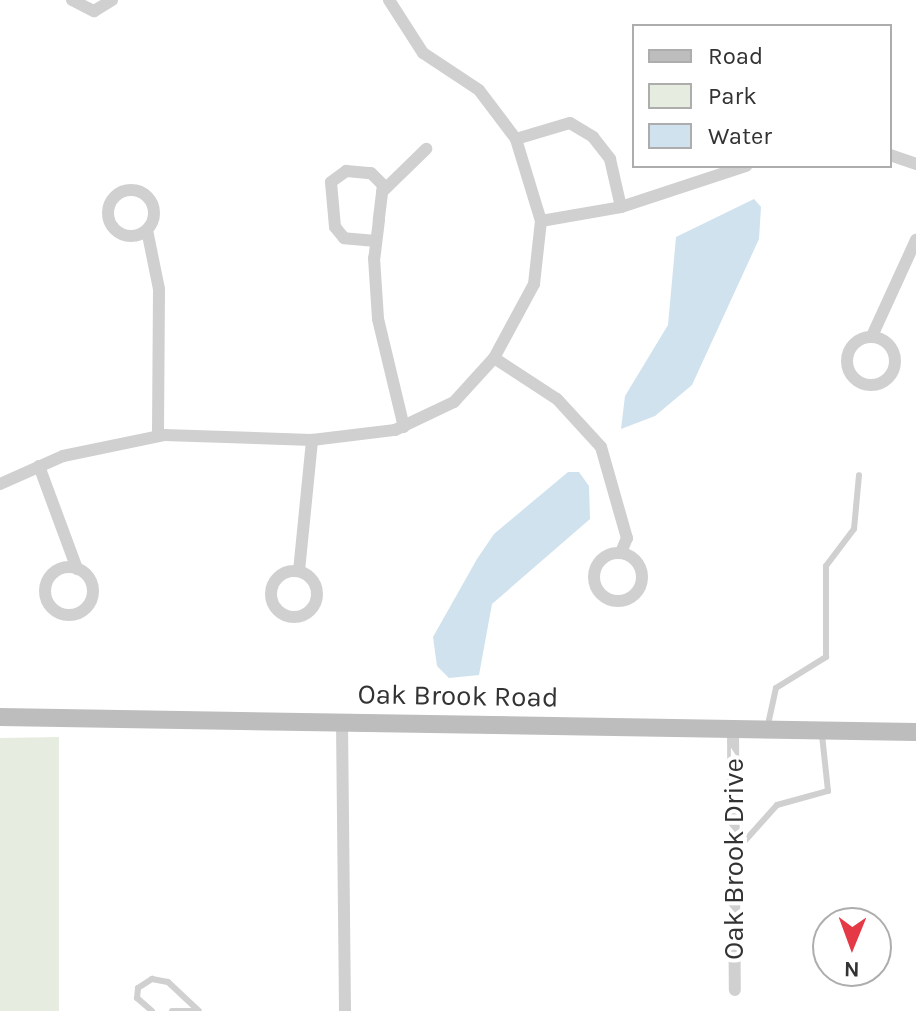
<!DOCTYPE html>
<html>
<head>
<meta charset="utf-8">
<style>
	body { margin:0 }
	#map { position:relative; width:916px; height:1011px; overflow:hidden; background:#fff; font-family:Karla,sans-serif }
	div>[style] { position:absolute }
	.green>* { inset:0; background:#e6ecdf }
	.water>* { inset:0; background:#cfe2ee }
	.service>* { height:6px; margin:-3px; padding:0 3px; transform-origin:3px; border-radius:3px; background:#d0d0d0 }
	.minor>* { height:12px; margin:-6px; padding:0 6px; transform-origin:6px; border-radius:6px; background:#d0d0d0 }
	.minor>.ring { margin:-6px; padding:0; box-sizing:content-box; background:none; border:12px solid #d0d0d0; border-radius:50% }
	.secondary>* { height:18px; margin:-9px; padding:0 9px; transform-origin:9px; border-radius:9px; background:#bdbdbd }
	span { translate:-50% -50%; white-space:nowrap; text-align:center; line-height:1.15; -webkit-text-stroke:8px #fff; paint-order:stroke }
	.street-label { font-size:28px; color:#333 }
	.legend { position:absolute; left:632px; top:24px; width:260px; height:144px; box-sizing:border-box; background:#fff; border:2px solid #adadad; margin:0; padding:10px 14px; list-style:none; font-size:24px; color:#333 }
	.legend li { display:flex; align-items:center; gap:16px; height:40px }
	.legend b { width:40px; border:2px solid #adadad }
	.north { position:absolute; left:812px; top:907px; width:80px; height:80px; box-sizing:border-box; background:#fff; border:2px solid #adadad; border-radius:50%; rotate:181deg; font-size:22px; font-weight:700; line-height:32px; text-align:center; color:#333 }
	.north::after { content:''; display:block; margin:auto; width:28px; height:36px; background:#e63946; clip-path:polygon(50% 0,100% 100%,50% 72%,0 100%) }
</style>
</head>
<body>
<div id="map">
	<div class="green">
		<i style="clip-path:polygon(59px 737px,59px 1011px,0 1011px,0 738px)"></i>
	</div>
	<div class="water">
		<i style="clip-path:polygon(754px 199px,761px 207px,759px 239px,692px 385px,655px 416px,621px 429px,625px 396px,668px 325px,676px 237px)"></i>
		<i style="clip-path:polygon(568px 472px,579px 472px,589px 486px,590px 519px,492px 604px,479px 675px,449px 678px,437px 666px,433px 637px,477px 559px,494px 534px)"></i>
	</div>
	<div class="service">
		<i style="left:767px;top:729px;width:42px;rotate:-77.6deg"></i>
		<i style="left:776px;top:688px;width:59px;rotate:-31.8deg"></i>
		<i style="left:826px;top:657px;width:91px;rotate:-90deg"></i>
		<i style="left:826px;top:566px;width:46px;rotate:-52.9deg"></i>
		<i style="left:854px;top:529px;width:54px;rotate:-84.7deg"></i>
		<i style="left:734px;top:853px;width:64px;rotate:-48.1deg"></i>
		<i style="left:777px;top:805px;width:53px;rotate:-15.4deg"></i>
		<i style="left:828px;top:791px;width:56px;rotate:-96.1deg"></i>
		<i style="left:152px;top:1011px;width:20px;rotate:-139deg"></i>
		<i style="left:137px;top:998px;width:10px;rotate:-84deg"></i>
		<i style="left:138px;top:988px;width:17px;rotate:-33deg"></i>
		<i style="left:152px;top:979px;width:16px;rotate:11deg"></i>
		<i style="left:168px;top:982px;width:42px;rotate:43.1deg"></i>
		<i style="left:172px;top:1011px;width:26px"></i>
	</div>
	<div class="minor">
		<i style="left:72px;top:0;width:25px;rotate:27deg"></i>
		<i style="left:94px;top:11px;width:21px;rotate:-31deg"></i>
		<i style="left:516px;top:139px;width:56px;rotate:-16.5deg"></i>
		<i style="left:570px;top:123px;width:27px;rotate:31deg"></i>
		<i style="left:593px;top:137px;width:28px;rotate:52deg"></i>
		<i style="left:610px;top:159px;width:49px;rotate:77.1deg"></i>
		<i style="left:890px;top:155px;width:28px;rotate:19deg"></i>
		<i class="ring" style="left:108px;top:190px;width:34px;height:34px"></i>
		<i style="left:382px;top:192px;width:62px;rotate:-44.3deg"></i>
		<i style="left:541px;top:221px;width:81px;rotate:-9.9deg"></i>
		<i style="left:621px;top:207px;width:132px;rotate:-18.2deg"></i>
		<i style="left:147px;top:230px;width:60px;rotate:78.5deg"></i>
		<i style="left:159px;top:289px;width:147px;rotate:90.4deg"></i>
		<i style="left:376px;top:241px;width:32px;rotate:-175deg"></i>
		<i style="left:344px;top:238px;width:14px;rotate:-129deg"></i>
		<i style="left:335px;top:227px;width:45px;rotate:-95.1deg"></i>
		<i style="left:331px;top:182px;width:19px;rotate:-36deg"></i>
		<i style="left:346px;top:171px;width:25px;rotate:5deg"></i>
		<i style="left:371px;top:173px;width:17px;rotate:45deg"></i>
		<i style="left:383px;top:185px;width:35px;rotate:97deg"></i>
		<i style="left:379px;top:220px;width:38px;rotate:97deg"></i>
		<i style="left:374px;top:258px;width:61px;rotate:86.2deg"></i>
		<i style="left:378px;top:319px;width:111px;rotate:76.5deg"></i>
		<i style="left:872px;top:336px;width:106px;rotate:-65.4deg"></i>
		<i class="ring" style="left:847px;top:337px;width:36px;height:36px"></i>
		<i style="left:494px;top:358px;width:75px;rotate:33.1deg"></i>
		<i style="left:557px;top:399px;width:65px;rotate:47.5deg"></i>
		<i style="left:601px;top:447px;width:95px;rotate:74.1deg"></i>
		<i style="left:627px;top:538px;width:15px;rotate:113deg"></i>
		<i style="left:39px;top:466px;width:110px;rotate:69.7deg"></i>
		<i style="left:0;top:484px;width:69px;rotate:-24deg"></i>
		<i style="left:63px;top:456px;width:103px;rotate:-11.7deg"></i>
		<i style="left:164px;top:435px;width:148px;rotate:1.9deg"></i>
		<i style="left:312px;top:440px;width:84px;rotate:-6.9deg"></i>
		<i style="left:395px;top:430px;width:65px;rotate:-25.4deg"></i>
		<i style="left:454px;top:402px;width:59px;rotate:-47.7deg"></i>
		<i style="left:494px;top:358px;width:84px;rotate:-61.6deg"></i>
		<i style="left:534px;top:284px;width:63px;rotate:-83.7deg"></i>
		<i style="left:541px;top:221px;width:86px;rotate:-107deg"></i>
		<i style="left:516px;top:139px;width:61px;rotate:-127.1deg"></i>
		<i style="left:479px;top:90px;width:67px;rotate:-146.5deg"></i>
		<i style="left:423px;top:53px;width:63px;rotate:-122.7deg"></i>
		<i class="ring" style="left:594px;top:553px;width:36px;height:36px"></i>
		<i class="ring" style="left:45px;top:567px;width:36px;height:36px"></i>
		<i class="ring" style="left:271px;top:571px;width:34px;height:34px"></i>
		<i style="left:299px;top:571px;width:132px;rotate:-84.3deg"></i>
		<i style="left:342px;top:723px;width:288px;rotate:89.4deg"></i>
		<i style="left:733px;top:729px;width:261px;rotate:89.6deg"></i>
	</div>
	<div class="secondary">
		<i style="left:0;top:717px;width:916px;rotate:0.94deg"></i>
	</div>
	<div class="street-label">
		<span style="left:458px;top:696px;rotate:1deg">Oak Brook Road</span>
		<span style="left:734px;top:859px;rotate:-90deg">Oak Brook Drive</span>
	</div>
	<ul class="legend">
	<li><b style="height:10px;background:#bdbdbd"></b>Road</li>
	<li><b style="height:22px;background:#e6ecdf"></b>Park</li>
	<li><b style="height:22px;background:#cfe2ee"></b>Water</li>
	</ul>
	<div class="north">N</div>
</div>
</body>
</html>
